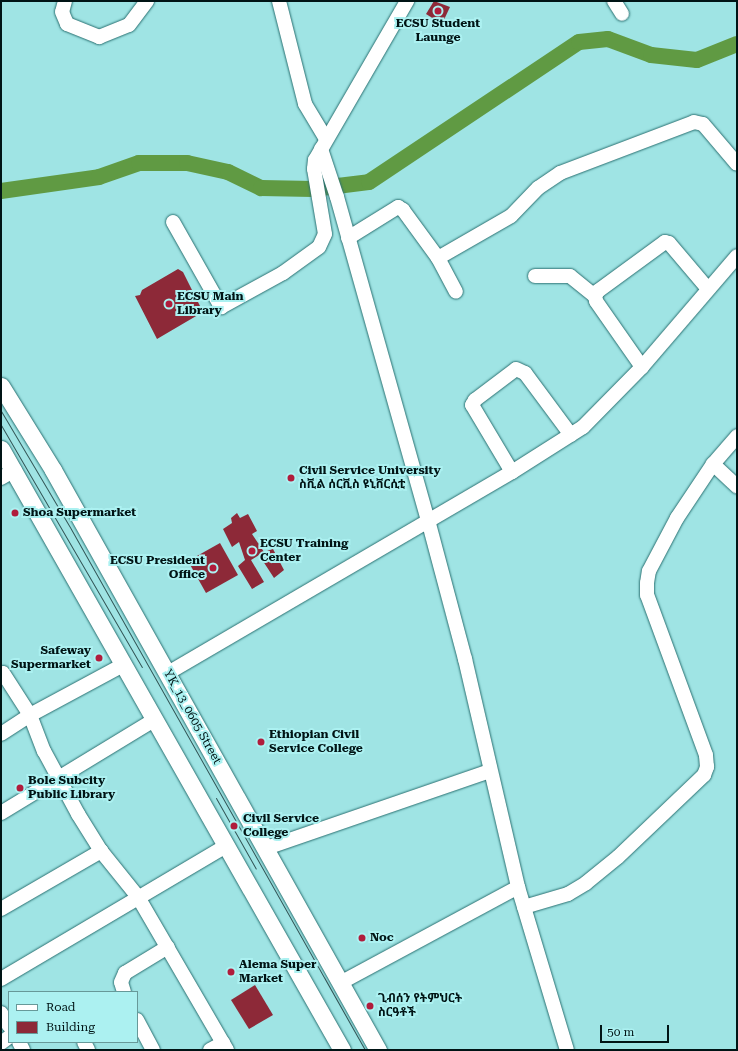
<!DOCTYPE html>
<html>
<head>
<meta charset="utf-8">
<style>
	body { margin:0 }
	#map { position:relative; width:738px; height:1051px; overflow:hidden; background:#9fe4e4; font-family:"Roboto Serif","Noto Sans Ethiopic",serif }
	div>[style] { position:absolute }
	.river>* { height:16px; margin:-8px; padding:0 8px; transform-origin:8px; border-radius:8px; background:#609a43 }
	.building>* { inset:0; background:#8d2938 }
	.roads { filter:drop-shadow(0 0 1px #2a7071) drop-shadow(0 0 1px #2a7071) }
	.minor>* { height:14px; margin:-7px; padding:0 7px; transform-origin:7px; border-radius:7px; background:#fff }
	.major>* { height:17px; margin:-8.5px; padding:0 8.5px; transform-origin:8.5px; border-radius:8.5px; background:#fff }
	.tram>* { height:1px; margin:-0.5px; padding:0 0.5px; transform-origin:0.5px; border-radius:0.5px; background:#325556 }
	.dots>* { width:11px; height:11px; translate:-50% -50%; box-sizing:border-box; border:2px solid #acf1f1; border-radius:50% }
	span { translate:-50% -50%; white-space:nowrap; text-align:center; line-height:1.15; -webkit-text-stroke:4px #acf1f1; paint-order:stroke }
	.poi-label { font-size:12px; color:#001415; font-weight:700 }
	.left { translate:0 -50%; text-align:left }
	.right { translate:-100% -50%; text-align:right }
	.street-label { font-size:12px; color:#001415 }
	.frame { position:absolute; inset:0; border:2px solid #001415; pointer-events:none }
	.legend { position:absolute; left:8px; top:991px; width:130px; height:52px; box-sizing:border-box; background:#acf1f1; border:1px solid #679999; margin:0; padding:5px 7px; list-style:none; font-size:12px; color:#001415 }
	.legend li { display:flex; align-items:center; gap:8px; height:20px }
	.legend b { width:20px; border:1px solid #679999 }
	.scale { position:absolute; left:600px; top:1025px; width:69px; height:18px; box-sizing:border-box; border:2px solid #001415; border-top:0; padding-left:5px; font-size:12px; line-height:14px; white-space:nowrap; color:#001415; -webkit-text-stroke:3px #acf1f1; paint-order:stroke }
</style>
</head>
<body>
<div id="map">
	<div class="river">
		<i style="left:1px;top:191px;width:99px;rotate:-8.1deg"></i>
		<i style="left:99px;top:177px;width:42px;rotate:-19.3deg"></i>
		<i style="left:139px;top:163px;width:48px"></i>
		<i style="left:187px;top:163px;width:42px;rotate:12.4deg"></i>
		<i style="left:228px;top:172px;width:37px;rotate:26deg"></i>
		<i style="left:261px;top:188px;width:52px;rotate:1.1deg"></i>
		<i style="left:313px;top:189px;width:56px;rotate:-7.1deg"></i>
		<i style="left:369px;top:182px;width:252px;rotate:-33.7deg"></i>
		<i style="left:579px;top:42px;width:29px;rotate:-6deg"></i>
		<i style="left:608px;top:39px;width:46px;rotate:20.4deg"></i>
		<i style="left:651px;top:55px;width:46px;rotate:6.2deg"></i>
		<i style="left:697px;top:60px;width:43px;rotate:-21.8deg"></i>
	</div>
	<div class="building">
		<i style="clip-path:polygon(434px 1px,450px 7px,442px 24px,426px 14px)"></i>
		<i style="clip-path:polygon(178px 269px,183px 272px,203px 312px,157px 339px,135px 296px,140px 295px,142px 290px)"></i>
		<i style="clip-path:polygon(237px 513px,240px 518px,248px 514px,257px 531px,252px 534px,264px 552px,273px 549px,284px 570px,274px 578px,259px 555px,251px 560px,264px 582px,252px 589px,238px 566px,245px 560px,239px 542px,232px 547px,223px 529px,232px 523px,231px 518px)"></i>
		<i style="clip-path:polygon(220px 543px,238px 575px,206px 593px,188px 561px)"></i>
		<i style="clip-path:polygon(255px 985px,273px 1015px,249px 1029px,231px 1000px)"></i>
	</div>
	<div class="roads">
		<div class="minor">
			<i style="left:65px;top:1px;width:11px;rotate:105deg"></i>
			<i style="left:62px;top:12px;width:13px;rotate:67deg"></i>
			<i style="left:67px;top:24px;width:35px;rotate:22deg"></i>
			<i style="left:99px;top:37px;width:32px;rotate:-22deg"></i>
			<i style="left:129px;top:25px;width:30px;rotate:-53deg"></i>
			<i style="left:279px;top:1px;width:106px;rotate:75.8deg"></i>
			<i style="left:305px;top:104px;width:41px;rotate:59deg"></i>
			<i style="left:614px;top:1px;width:15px;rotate:58deg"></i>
			<i style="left:321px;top:149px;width:51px;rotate:71.6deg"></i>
			<i style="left:337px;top:197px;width:336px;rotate:74.3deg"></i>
			<i style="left:428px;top:520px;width:144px;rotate:75.1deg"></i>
			<i style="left:465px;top:659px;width:234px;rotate:76.9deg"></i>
			<i style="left:518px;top:887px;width:170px;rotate:73.3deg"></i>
			<i style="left:173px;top:222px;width:98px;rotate:60.5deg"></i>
			<i style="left:221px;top:307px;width:71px;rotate:-28.7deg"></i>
			<i style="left:283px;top:273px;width:44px;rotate:-35.8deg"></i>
			<i style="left:319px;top:247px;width:14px;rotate:-65deg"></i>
			<i style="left:325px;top:234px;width:66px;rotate:-99.6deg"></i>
			<i style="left:314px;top:169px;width:9px;rotate:-84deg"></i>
			<i style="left:315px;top:160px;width:184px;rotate:-59.9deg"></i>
			<i style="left:348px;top:238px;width:59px;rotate:-31.8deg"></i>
			<i style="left:398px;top:207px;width:6px;rotate:31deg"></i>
			<i style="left:403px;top:210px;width:59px;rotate:53.9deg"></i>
			<i style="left:438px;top:258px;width:84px;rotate:-29.9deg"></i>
			<i style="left:511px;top:216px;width:39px;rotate:-46deg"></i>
			<i style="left:538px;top:188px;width:27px;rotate:-34deg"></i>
			<i style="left:560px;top:173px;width:143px;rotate:-20.8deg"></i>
			<i style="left:694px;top:122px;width:9px;rotate:13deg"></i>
			<i style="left:703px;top:124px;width:52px;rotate:49.6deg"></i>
			<i style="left:438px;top:258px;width:38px;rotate:62deg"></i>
			<i style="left:535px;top:276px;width:35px"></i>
			<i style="left:570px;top:276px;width:32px;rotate:39deg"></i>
			<i style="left:642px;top:367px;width:80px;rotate:-124.9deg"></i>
			<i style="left:596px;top:301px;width:5px;rotate:-101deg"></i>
			<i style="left:595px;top:296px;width:6px;rotate:-59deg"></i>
			<i style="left:598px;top:291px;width:83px;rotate:-36.2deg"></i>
			<i style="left:665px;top:242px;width:4px;rotate:14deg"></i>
			<i style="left:669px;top:243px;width:60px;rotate:49.7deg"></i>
			<i style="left:713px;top:464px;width:33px;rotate:43deg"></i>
			<i style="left:512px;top:472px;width:78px;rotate:-120.8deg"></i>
			<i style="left:472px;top:405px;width:6px;rotate:-59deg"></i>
			<i style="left:475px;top:400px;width:51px;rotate:-37.1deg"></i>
			<i style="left:516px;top:369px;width:10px;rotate:24deg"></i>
			<i style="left:525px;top:373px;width:77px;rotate:53.4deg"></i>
			<i style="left:1px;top:478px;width:16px;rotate:-30deg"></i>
			<i style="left:123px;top:665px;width:106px;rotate:151.7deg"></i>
			<i style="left:30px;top:715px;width:39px;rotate:69deg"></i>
			<i style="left:44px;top:751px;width:72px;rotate:61.6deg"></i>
			<i style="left:78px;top:814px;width:44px;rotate:58.1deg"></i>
			<i style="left:101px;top:851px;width:59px;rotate:51.2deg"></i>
			<i style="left:138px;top:897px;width:177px;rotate:59.8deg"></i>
			<i style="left:168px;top:673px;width:398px;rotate:-30.3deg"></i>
			<i style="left:512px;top:472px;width:84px;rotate:-32.4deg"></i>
			<i style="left:583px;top:427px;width:84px;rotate:-45.5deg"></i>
			<i style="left:642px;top:367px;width:146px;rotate:-49.4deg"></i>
			<i style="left:1px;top:734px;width:35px;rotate:-33deg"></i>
			<i style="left:30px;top:715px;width:50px;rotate:-122.7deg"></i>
			<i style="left:1px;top:813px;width:179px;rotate:-31.3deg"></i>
			<i style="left:266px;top:848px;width:237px;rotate:-19deg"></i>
			<i style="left:524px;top:907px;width:46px;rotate:-16.5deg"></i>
			<i style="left:568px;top:894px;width:21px;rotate:-31deg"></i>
			<i style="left:586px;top:883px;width:41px;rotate:-39.1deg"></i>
			<i style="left:618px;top:857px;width:119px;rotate:-43.6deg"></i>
			<i style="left:704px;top:775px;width:9px;rotate:-69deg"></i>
			<i style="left:707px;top:767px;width:12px;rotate:-95deg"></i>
			<i style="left:706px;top:755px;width:171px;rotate:-110.2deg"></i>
			<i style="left:647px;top:595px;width:12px;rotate:-90deg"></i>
			<i style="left:647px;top:583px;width:12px;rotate:-81deg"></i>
			<i style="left:649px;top:571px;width:60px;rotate:-62.2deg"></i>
			<i style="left:677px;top:518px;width:65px;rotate:-56.3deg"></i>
			<i style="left:713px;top:464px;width:37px;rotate:-49deg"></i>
			<i style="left:1px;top:909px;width:116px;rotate:-30.1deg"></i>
			<i style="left:1px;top:979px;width:261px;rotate:-30.6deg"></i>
			<i style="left:340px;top:983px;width:202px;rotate:-28.3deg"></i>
			<i style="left:124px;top:992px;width:10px;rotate:-107deg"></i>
			<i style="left:121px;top:982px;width:10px;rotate:-66deg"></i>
			<i style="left:125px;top:973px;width:50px;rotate:-31.2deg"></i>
			<i style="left:1px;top:1013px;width:15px;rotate:58deg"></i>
			<i style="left:137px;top:1020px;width:34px;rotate:62deg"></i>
			<i style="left:19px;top:1042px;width:9px;rotate:63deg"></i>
			<i style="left:84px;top:1042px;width:9px;rotate:63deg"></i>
			<i style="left:1px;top:1043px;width:10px;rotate:-37deg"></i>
			<i style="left:210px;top:1050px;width:15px;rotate:-28deg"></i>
		</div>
		<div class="major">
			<i style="left:1px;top:386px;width:99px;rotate:58.2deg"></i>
			<i style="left:53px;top:470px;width:665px;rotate:60.74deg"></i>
			<i style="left:1px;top:449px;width:691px;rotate:60.43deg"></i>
		</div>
	</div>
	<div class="tram">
		<i style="left:1px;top:411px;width:137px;rotate:59.3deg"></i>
		<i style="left:71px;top:529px;width:598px;rotate:60.56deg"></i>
		<i style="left:1px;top:425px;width:280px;rotate:59.8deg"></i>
		<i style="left:216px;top:798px;width:81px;rotate:60.6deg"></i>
	</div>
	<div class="dots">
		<i style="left:438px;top:11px;background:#b01c3c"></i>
		<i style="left:169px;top:304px;background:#b01c3c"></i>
		<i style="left:291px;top:478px;background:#b01c3c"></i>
		<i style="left:15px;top:513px;background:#b01c3c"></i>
		<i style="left:252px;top:551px;background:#b01c3c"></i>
		<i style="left:213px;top:568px;background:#b01c3c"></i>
		<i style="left:99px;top:658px;background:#b01c3c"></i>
		<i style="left:261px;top:742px;background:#b01c3c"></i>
		<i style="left:20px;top:788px;background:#b01c3c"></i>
		<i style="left:234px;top:826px;background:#b01c3c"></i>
		<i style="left:362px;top:938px;background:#b01c3c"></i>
		<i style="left:231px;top:972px;background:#b01c3c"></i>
		<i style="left:370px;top:1006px;background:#b01c3c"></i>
	</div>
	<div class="poi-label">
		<span style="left:438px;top:31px">ECSU Student<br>Launge</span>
		<span class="left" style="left:177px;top:304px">ECSU Main<br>Library</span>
		<span class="left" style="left:299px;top:478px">Civil Service University<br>ስቪል ሰርቪስ ዩኒቨርሲቲ</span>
		<span class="left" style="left:23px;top:513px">Shoa Supermarket</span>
		<span class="left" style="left:260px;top:551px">ECSU Training<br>Center</span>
		<span class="right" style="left:205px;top:568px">ECSU President<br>Office</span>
		<span class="right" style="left:91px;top:658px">Safeway<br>Supermarket</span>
		<span class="left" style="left:269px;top:742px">Ethiopian Civil<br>Service College</span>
		<span class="left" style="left:28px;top:788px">Bole Subcity<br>Public Library</span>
		<span class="left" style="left:243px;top:826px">Civil Service<br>College</span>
		<span class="left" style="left:370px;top:938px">Noc</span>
		<span class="left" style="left:239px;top:972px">Alema Super<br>Market</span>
		<span class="left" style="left:378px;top:1006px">ጊብሰን የትምህርት<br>ስርዓቶች</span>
	</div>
	<div class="street-label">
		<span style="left:192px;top:717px;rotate:61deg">YK_13_0605 Street</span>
	</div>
	<div class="frame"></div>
	<ul class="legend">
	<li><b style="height:5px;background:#fff"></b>Road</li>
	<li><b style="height:11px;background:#8d2938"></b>Building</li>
	</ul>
	<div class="scale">50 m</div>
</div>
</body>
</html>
